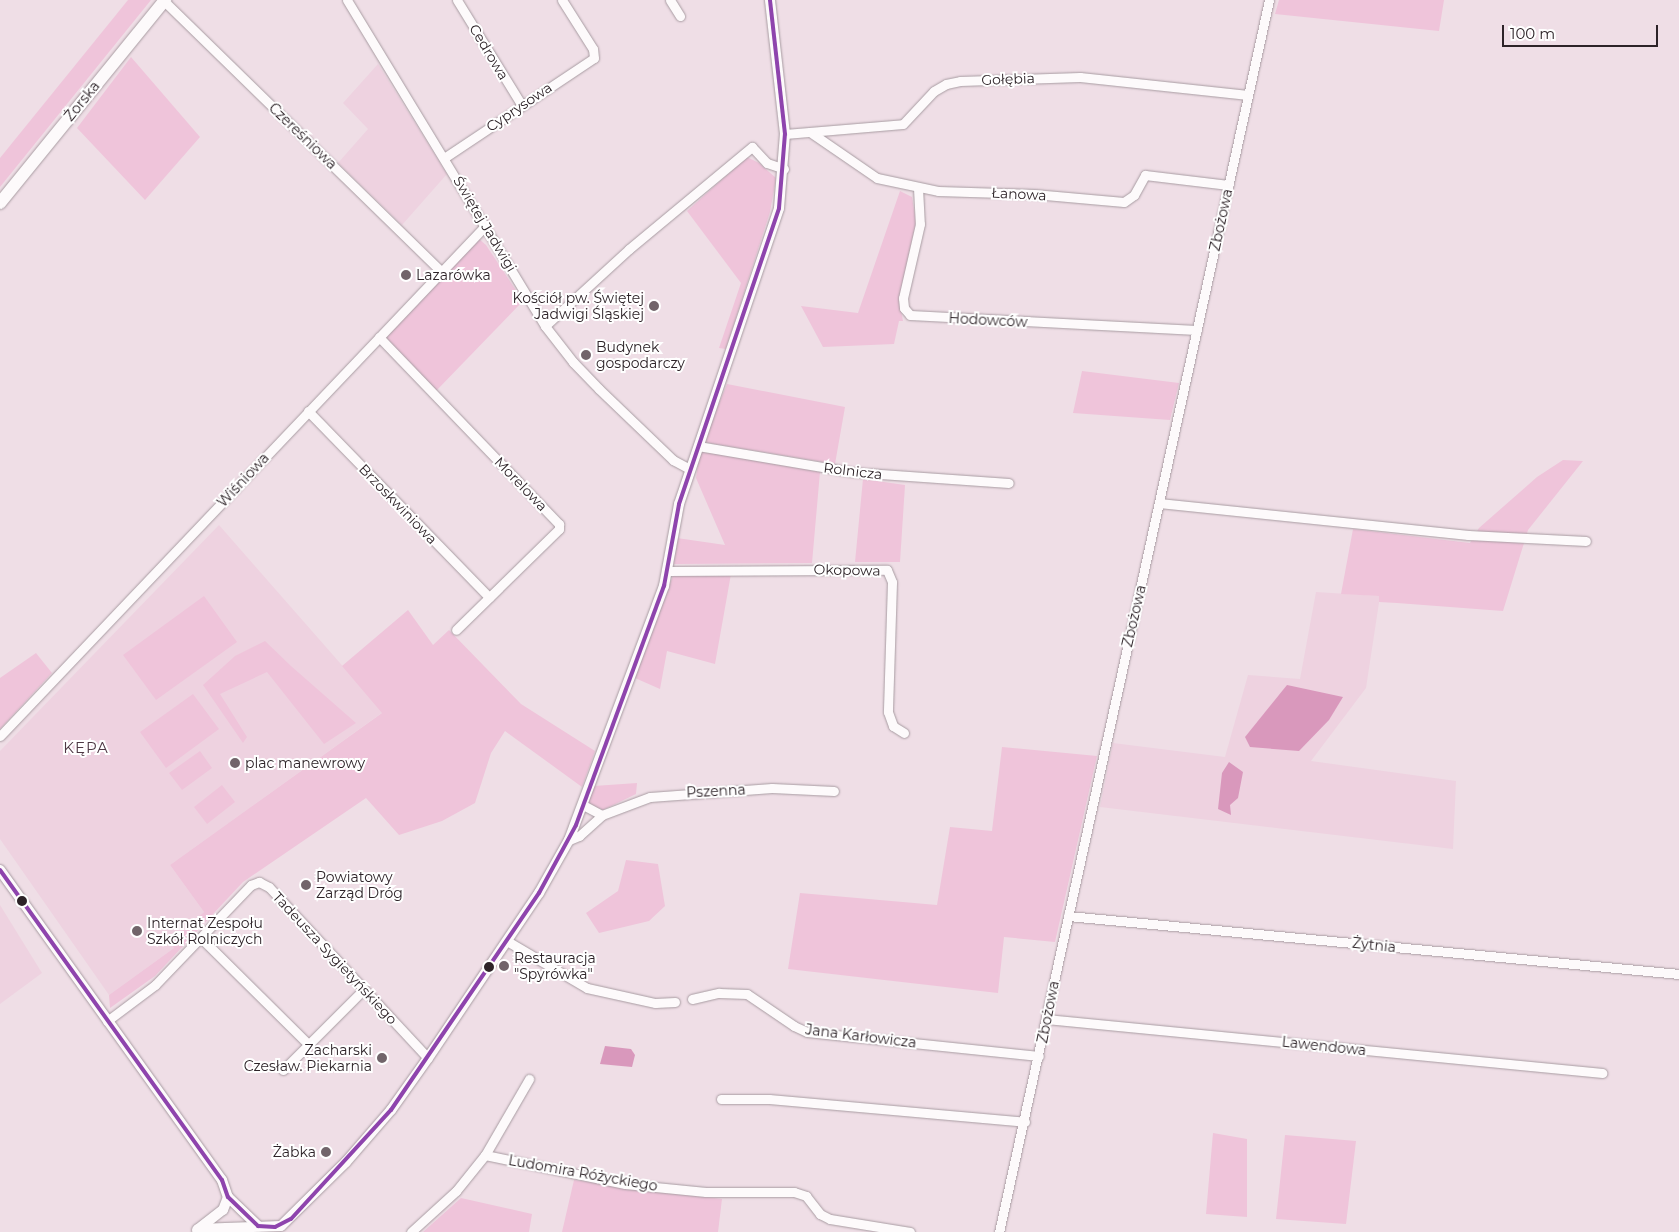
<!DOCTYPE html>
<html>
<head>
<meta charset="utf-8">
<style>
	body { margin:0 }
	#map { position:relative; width:1679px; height:1232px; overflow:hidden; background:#efdee6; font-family:Montserrat,sans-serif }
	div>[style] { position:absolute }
	.built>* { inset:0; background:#eed2e0 }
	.green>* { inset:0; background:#efc4da }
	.water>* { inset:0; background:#d998bc }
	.roads { filter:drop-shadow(0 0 1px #a89ca2) drop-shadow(0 0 1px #a89ca2) }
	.minor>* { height:9px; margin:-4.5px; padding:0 4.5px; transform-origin:4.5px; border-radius:4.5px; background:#fdfafb }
	.tertiary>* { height:10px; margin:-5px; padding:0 5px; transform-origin:5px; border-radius:5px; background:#fdfafb }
	.secondary>* { height:12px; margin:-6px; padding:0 6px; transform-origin:6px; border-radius:6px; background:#fdfafb }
	.bus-1>* { height:4px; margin:-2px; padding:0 2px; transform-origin:2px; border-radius:2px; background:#8e44ad }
	.dots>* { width:14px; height:14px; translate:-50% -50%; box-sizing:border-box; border:2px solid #fff; border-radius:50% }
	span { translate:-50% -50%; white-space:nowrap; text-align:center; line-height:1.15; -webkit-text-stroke:4px #fff; paint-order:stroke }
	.street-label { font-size:14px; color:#2d2328 }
	.poi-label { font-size:14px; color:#2d2328 }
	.left { translate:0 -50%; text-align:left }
	.right { translate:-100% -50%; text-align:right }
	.neighbourhood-label { font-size:15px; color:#4e3844; letter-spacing:1px }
	.scale { position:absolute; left:1502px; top:25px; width:156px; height:22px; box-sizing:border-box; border:2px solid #2d2328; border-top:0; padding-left:6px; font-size:15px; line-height:18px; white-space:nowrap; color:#2d2328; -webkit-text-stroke:4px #fff; paint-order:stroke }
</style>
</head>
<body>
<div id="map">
	<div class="built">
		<i style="clip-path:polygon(378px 64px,447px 174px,402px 225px,338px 163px,368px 129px,343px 103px)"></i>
		<i style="clip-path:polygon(219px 525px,383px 712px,170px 865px,204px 912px,170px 942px,174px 948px,109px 995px,0 839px,0 751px)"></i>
		<i style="clip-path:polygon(1316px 592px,1380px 596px,1366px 688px,1311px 761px,1456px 781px,1453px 849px,1100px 807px,1113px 743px,1225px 757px,1248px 675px,1300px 679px)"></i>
		<i style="clip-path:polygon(0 905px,42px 973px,0 1004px)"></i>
	</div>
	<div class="green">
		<i style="clip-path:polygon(128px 0,151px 0,0 187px,0 158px)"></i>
		<i style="clip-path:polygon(1279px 0,1444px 0,1439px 31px,1275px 14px)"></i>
		<i style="clip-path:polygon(131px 57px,200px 137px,145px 200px,77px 128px)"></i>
		<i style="clip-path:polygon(747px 157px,759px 163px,776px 178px,770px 212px,726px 349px,719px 348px,741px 283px,687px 211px)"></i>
		<i style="clip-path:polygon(900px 191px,912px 197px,916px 222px,899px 300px,903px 321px,899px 321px,894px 344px,823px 347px,801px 306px,858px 313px)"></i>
		<i style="clip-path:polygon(479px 239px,486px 245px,523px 301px,436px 391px,385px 337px)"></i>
		<i style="clip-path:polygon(1082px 371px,1179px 383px,1170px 420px,1073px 413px)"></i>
		<i style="clip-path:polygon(727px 384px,845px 407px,835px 464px,703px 442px)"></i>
		<i style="clip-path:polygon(700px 451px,820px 472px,812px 563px,673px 564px,677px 538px,725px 545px,696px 478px)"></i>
		<i style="clip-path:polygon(1563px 460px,1583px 461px,1528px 530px,1503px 611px,1397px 603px,1379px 602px,1379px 596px,1341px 594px,1353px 529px,1470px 543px,1479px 528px,1537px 477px)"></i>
		<i style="clip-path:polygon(863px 479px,905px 485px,900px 562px,855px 562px)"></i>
		<i style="clip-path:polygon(731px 574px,715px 664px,667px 651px,660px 689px,635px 678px,673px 576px)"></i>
		<i style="clip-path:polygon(204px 596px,237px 642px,156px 700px,123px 655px)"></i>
		<i style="clip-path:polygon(408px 610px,433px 645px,449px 630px,521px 704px,595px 751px,582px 787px,505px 731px,491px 753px,475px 803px,442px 821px,399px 835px,366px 798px,243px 882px,155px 976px,110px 1008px,109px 995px,174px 948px,170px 942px,204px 912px,170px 865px,382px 713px,342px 666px)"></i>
		<i style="clip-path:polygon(265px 641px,291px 666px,356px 723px,324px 744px,267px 672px,220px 694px,247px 737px,243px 743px,203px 685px,235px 656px)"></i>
		<i style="clip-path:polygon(36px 653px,52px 673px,0 729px,0 678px)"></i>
		<i style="clip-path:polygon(193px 694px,219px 729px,166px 768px,140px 732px)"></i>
		<i style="clip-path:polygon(1002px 747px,1097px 756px,1055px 942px,1004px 937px,998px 993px,788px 969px,800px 893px,937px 905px,950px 827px,992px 831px)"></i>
		<i style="clip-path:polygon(200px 751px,212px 768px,182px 790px,169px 773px)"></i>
		<i style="clip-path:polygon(637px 783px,636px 794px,603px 810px,587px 805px,594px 786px)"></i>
		<i style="clip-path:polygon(222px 785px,235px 802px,207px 824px,194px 807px)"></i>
		<i style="clip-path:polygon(626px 860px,658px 864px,665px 906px,649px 921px,599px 933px,586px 913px,618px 891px)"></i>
		<i style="clip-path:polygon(1213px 1133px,1247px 1139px,1247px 1217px,1206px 1214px)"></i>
		<i style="clip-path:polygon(1285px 1135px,1356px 1141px,1346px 1224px,1276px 1219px)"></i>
		<i style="clip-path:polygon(574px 1180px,722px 1199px,718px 1232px,562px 1232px)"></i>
		<i style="clip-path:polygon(461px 1198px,532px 1214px,529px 1232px,423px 1232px)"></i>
	</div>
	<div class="water">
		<i style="clip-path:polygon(1287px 685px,1343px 697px,1329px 720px,1299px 751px,1250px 747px,1245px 737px)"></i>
		<i style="clip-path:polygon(1229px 762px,1243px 772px,1238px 798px,1230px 805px,1231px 815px,1218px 809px,1222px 773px)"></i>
		<i style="clip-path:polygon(605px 1046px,631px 1049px,635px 1055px,632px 1067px,600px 1064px)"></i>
	</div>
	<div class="roads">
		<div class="minor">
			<i style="left:347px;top:0;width:381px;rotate:58.7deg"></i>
			<i style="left:545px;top:326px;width:46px;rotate:52.1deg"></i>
			<i style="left:573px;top:362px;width:37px;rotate:46deg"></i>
			<i style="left:599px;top:389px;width:103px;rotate:43.8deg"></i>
			<i style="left:673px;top:460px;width:19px;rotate:28deg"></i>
			<i style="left:457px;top:0;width:122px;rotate:58.4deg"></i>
			<i style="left:670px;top:0;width:19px;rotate:58deg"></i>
			<i style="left:164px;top:1px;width:387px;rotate:44.3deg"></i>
			<i style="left:810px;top:132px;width:81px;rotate:34.5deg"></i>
			<i style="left:877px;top:178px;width:62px;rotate:12deg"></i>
			<i style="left:938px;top:191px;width:96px;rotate:1.8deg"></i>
			<i style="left:1034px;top:194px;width:90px;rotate:5.1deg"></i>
			<i style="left:1124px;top:202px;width:12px;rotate:-35deg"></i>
			<i style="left:1134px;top:195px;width:23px;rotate:-61deg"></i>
			<i style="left:1145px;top:175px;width:84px;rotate:6.9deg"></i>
			<i style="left:785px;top:134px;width:118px;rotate:-4.8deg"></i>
			<i style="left:903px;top:124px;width:45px;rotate:-46.8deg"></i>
			<i style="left:934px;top:91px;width:14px;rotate:-30deg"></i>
			<i style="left:946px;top:84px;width:14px;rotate:-12deg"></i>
			<i style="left:960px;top:81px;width:120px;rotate:-1.9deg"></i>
			<i style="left:1080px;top:77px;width:169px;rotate:6.1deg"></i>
			<i style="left:444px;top:158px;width:180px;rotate:-33.7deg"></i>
			<i style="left:594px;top:58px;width:9px;rotate:-96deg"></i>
			<i style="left:593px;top:49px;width:58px;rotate:-122.3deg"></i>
			<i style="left:918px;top:188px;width:36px;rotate:87deg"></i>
			<i style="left:920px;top:224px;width:76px;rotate:102.9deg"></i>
			<i style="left:903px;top:298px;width:10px;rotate:84deg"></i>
			<i style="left:904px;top:308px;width:9px;rotate:49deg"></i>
			<i style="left:910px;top:315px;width:287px;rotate:3deg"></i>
			<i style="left:545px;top:326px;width:114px;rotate:-42.5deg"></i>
			<i style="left:629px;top:249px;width:160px;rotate:-39.7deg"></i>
			<i style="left:752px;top:147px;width:22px;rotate:47deg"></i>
			<i style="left:767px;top:163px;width:18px;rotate:19deg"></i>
			<i style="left:379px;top:337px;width:260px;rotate:46.1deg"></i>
			<i style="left:559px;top:524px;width:5px;rotate:90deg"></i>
			<i style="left:559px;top:529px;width:144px;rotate:135.6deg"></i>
			<i style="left:308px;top:411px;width:260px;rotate:45.8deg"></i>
			<i style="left:698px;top:446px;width:156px;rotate:9.6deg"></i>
			<i style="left:852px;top:472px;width:157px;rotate:4deg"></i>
			<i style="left:1159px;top:503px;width:311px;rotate:5.9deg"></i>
			<i style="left:1468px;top:535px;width:118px;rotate:2.9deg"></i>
			<i style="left:667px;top:571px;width:220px;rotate:-0.3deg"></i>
			<i style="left:887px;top:570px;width:13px;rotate:67deg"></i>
			<i style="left:892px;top:582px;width:130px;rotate:91.8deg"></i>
			<i style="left:888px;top:712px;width:15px;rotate:70deg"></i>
			<i style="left:893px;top:726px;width:13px;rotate:32deg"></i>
			<i style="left:0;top:736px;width:705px;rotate:-46.44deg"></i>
			<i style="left:583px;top:805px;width:21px;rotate:28deg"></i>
			<i style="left:569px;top:840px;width:11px;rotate:-22deg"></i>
			<i style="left:579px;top:836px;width:31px;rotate:-42deg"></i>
			<i style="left:602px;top:815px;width:51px;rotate:-20.6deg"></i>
			<i style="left:650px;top:797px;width:122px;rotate:-4.2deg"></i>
			<i style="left:772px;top:788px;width:62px;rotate:2.8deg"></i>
			<i style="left:1068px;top:916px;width:614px;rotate:5.42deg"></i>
			<i style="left:201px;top:938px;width:151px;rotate:44.7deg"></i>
			<i style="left:507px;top:941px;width:93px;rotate:30.4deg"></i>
			<i style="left:587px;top:988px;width:70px;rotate:12.4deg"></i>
			<i style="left:655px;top:1003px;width:20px;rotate:-3deg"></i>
			<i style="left:692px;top:999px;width:28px;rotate:-13deg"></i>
			<i style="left:719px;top:993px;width:28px;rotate:2deg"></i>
			<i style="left:747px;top:994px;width:57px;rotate:34.2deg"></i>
			<i style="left:794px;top:1026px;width:14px;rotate:25deg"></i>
			<i style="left:807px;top:1032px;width:233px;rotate:5.9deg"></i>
			<i style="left:1046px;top:1019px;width:559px;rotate:5.55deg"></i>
			<i style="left:107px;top:1021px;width:60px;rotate:-36.9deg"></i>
			<i style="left:155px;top:985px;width:139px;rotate:-46.2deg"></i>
			<i style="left:251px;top:885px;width:9px;rotate:-21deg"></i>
			<i style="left:259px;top:882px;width:11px;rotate:27deg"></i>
			<i style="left:269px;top:887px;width:233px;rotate:47.1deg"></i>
			<i style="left:283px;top:1070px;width:113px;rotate:-45deg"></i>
			<i style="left:721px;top:1099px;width:48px"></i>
			<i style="left:769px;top:1099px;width:257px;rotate:5.1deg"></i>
			<i style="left:485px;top:1155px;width:143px;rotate:11.7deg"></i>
			<i style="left:625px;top:1184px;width:81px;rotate:5.6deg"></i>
			<i style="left:706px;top:1192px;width:88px"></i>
			<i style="left:794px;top:1192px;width:13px;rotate:18deg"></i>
			<i style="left:806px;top:1196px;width:23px;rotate:52deg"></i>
			<i style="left:820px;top:1214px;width:11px;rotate:27deg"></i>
			<i style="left:830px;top:1219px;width:81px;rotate:9.2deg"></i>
			<i style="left:411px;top:1232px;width:61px;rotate:-42.3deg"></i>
			<i style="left:456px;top:1191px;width:46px;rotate:-51.1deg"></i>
			<i style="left:485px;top:1155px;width:88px;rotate:-59.9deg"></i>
			<i style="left:999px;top:1232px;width:1261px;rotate:-77.64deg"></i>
		</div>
		<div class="tertiary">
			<i style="left:0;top:870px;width:381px;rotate:54.4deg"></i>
			<i style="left:222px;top:1180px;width:18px;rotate:71deg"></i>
			<i style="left:228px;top:1197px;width:42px;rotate:44deg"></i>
			<i style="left:198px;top:1229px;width:83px;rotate:-2.1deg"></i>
			<i style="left:281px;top:1226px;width:91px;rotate:-44.6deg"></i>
			<i style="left:346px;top:1162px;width:69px;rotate:-49.1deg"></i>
			<i style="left:391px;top:1110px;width:64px;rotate:-54.6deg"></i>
			<i style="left:428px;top:1058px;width:199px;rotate:-56.1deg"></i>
			<i style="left:539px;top:893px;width:61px;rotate:-60.5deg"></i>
			<i style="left:569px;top:840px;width:271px;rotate:-69.5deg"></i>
			<i style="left:664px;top:586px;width:83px;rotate:-79.6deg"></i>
			<i style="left:679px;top:504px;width:312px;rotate:-71.3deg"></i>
			<i style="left:779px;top:208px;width:74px;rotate:-85.4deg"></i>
			<i style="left:785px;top:134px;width:135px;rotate:-96.4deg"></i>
			<i style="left:197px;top:1230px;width:33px;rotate:-38deg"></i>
			<i style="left:223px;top:1210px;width:14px;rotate:-69deg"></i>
		</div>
		<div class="secondary">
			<i style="left:0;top:203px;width:262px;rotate:-50.9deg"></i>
		</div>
	</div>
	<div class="bus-1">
		<i style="left:0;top:870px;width:381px;rotate:54.4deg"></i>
		<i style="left:222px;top:1180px;width:18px;rotate:71deg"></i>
		<i style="left:228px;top:1197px;width:42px;rotate:44deg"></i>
		<i style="left:258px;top:1226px;width:17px;rotate:3deg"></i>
		<i style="left:275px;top:1227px;width:18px;rotate:-27deg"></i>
		<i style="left:291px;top:1219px;width:148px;rotate:-47.5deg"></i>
		<i style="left:391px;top:1110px;width:263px;rotate:-55.7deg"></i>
		<i style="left:539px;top:893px;width:77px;rotate:-61.4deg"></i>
		<i style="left:576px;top:825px;width:255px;rotate:-69.8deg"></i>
		<i style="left:664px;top:586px;width:83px;rotate:-79.6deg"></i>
		<i style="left:679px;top:504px;width:312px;rotate:-71.3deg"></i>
		<i style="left:779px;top:208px;width:74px;rotate:-85.4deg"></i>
		<i style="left:785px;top:134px;width:135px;rotate:-96.4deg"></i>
	</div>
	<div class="dots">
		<i style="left:406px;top:275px;background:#71646a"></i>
		<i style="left:654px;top:306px;background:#71646a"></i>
		<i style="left:586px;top:355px;background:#71646a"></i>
		<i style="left:235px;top:763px;background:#71646a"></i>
		<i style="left:306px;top:885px;background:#71646a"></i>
		<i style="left:22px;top:901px;background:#2d2328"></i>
		<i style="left:137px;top:931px;background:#71646a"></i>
		<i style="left:504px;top:966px;background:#71646a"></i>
		<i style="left:489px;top:967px;background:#2d2328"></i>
		<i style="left:382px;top:1058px;background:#71646a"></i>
		<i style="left:326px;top:1152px;background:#71646a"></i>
	</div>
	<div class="street-label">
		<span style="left:489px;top:52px;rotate:59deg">Cedrowa</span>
		<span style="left:1008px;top:79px;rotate:-2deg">Gołębia</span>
		<span style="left:82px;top:101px;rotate:-51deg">Żorska</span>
		<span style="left:519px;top:107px;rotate:-34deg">Cyprysowa</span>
		<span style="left:303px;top:136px;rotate:44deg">Czereśniowa</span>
		<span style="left:1019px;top:194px;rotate:3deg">Łanowa</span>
		<span style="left:1221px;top:220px;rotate:-78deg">Zbożowa</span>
		<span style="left:485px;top:224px;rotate:59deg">Świętej Jadwigi</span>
		<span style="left:988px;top:320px;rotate:3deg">Hodowców</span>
		<span style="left:853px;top:471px;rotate:7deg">Rolnicza</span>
		<span style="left:243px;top:480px;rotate:-47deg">Wiśniowa</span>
		<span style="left:521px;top:484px;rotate:46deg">Morelowa</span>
		<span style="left:398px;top:504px;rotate:46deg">Brzoskwiniowa</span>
		<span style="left:847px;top:570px;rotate:1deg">Okopowa</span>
		<span style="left:1134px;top:616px;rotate:-77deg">Zbożowa</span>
		<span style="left:716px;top:791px;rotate:-3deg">Pszenna</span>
		<span style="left:1374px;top:945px;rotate:6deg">Żytnia</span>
		<span style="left:335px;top:958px;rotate:47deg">Tadeusza Sygietyńskiego</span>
		<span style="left:1048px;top:1012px;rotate:-79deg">Zbożowa</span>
		<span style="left:861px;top:1036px;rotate:7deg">Jana Karłowicza</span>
		<span style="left:1324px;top:1046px;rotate:6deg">Lawendowa</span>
		<span style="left:583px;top:1173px;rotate:10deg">Ludomira Różyckiego</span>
	</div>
	<div class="poi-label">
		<span class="left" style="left:416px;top:275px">Lazarówka</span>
		<span class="right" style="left:644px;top:306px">Kościół pw. Świętej<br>Jadwigi Śląskiej</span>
		<span class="left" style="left:596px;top:355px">Budynek<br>gospodarczy</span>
		<span class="left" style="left:245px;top:763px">plac manewrowy</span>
		<span class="left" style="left:316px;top:885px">Powiatowy<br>Zarząd Dróg</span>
		<span class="left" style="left:147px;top:931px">Internat Zespołu<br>Szkół Rolniczych</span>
		<span class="left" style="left:514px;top:966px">Restauracja<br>"Spyrówka"</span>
		<span class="right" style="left:372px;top:1058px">Zacharski<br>Czesław. Piekarnia</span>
		<span class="right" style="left:316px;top:1152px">Żabka</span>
	</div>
	<div class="neighbourhood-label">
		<span style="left:86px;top:748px">KĘPA</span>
	</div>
	<div class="scale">100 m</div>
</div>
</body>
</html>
